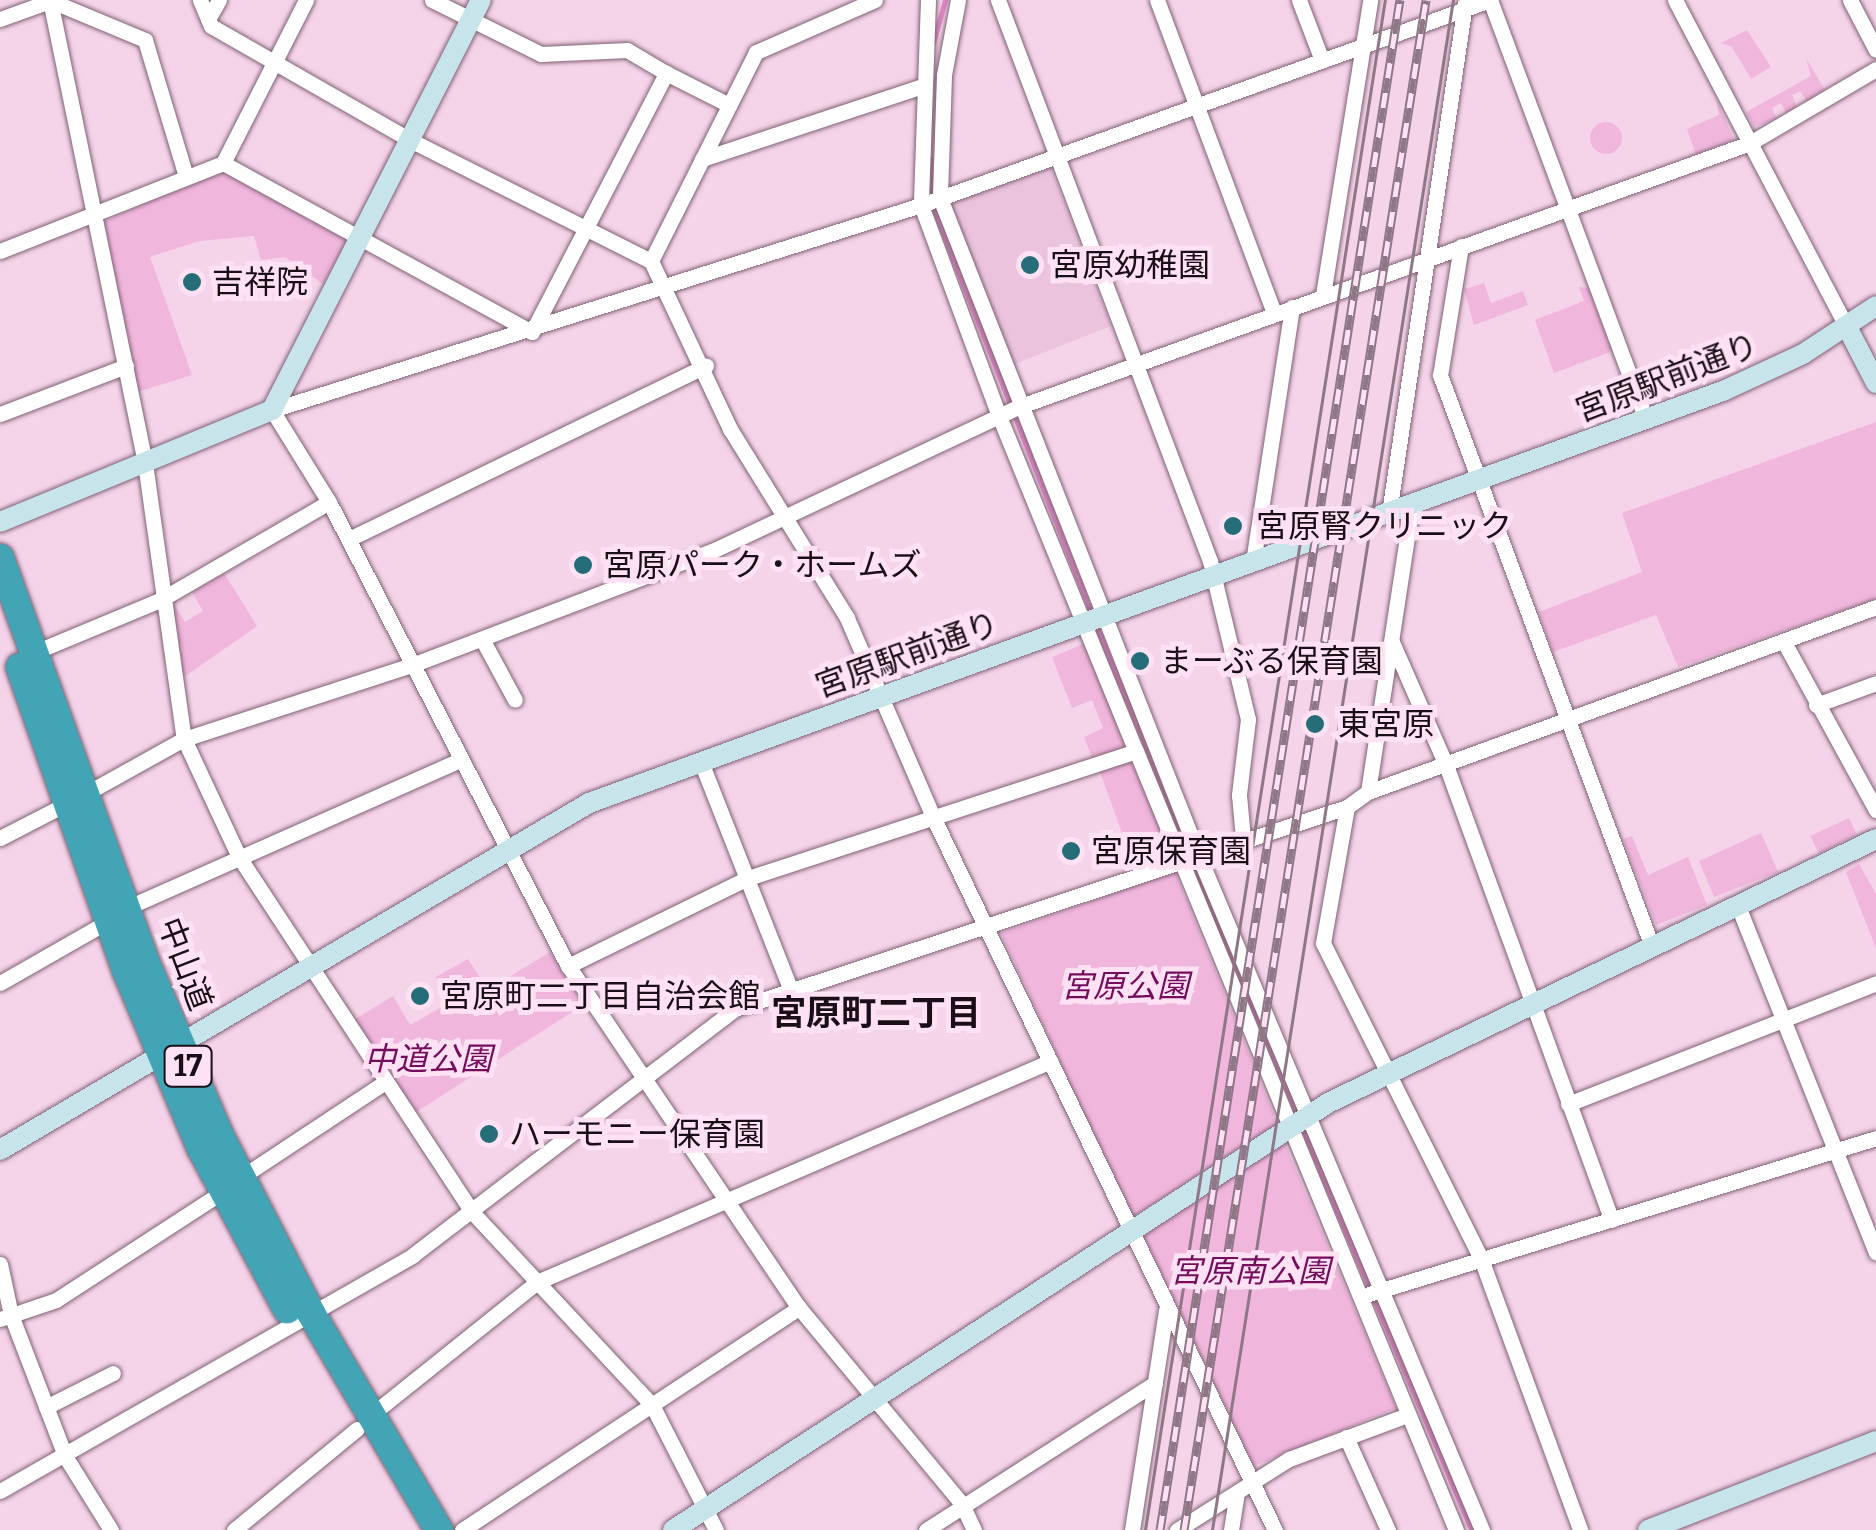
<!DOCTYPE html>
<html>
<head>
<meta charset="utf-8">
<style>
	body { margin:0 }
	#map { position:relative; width:1876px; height:1530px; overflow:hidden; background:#f5d3e9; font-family:Bitter,"Noto Sans JP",serif }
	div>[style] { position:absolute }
	.built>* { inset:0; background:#ecc3dd }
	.green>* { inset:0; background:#f1b6dc }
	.round { border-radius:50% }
	.stream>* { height:5px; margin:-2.5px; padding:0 2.5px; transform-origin:2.5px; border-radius:2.5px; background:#dc86c0 }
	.roads { filter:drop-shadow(0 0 2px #7f6174) drop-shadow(0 0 2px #7f6174) }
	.street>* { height:15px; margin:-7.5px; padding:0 7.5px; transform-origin:7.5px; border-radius:7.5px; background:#fff }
	.secondary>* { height:20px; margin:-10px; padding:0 10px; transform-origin:10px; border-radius:10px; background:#c6e4e9 }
	.highway>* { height:28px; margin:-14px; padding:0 14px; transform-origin:14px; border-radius:14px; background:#42a4b5 }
	.tram>* { height:2.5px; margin:-1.25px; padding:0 1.25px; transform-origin:1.25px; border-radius:1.25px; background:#8f7787 }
	.rail>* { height:9px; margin-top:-4.5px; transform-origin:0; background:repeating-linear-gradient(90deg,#fee2f4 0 15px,#8f7787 0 30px); box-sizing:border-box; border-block:2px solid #8f7787 }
	.dots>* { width:28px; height:28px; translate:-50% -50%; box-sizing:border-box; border:5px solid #fee2f4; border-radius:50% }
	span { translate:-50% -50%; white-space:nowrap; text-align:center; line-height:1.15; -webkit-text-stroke:10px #fee2f4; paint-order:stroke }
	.shield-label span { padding:2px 8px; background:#fee2f4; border:2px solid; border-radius:8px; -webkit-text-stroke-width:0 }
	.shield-label { font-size:30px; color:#1b0f17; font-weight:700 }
	.poi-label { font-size:32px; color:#1b0f17 }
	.left { translate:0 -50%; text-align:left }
	.street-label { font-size:32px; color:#1b0f17 }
	.park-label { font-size:32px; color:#740b5d; font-style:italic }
	.neighbourhood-label { font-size:35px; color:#1b0f17; font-weight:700 }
</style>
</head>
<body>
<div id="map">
	<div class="built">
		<i style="clip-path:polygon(1050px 166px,1111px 326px,1010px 366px,949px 204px)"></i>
	</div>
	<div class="green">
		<i style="clip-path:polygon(1747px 30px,1771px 67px,1751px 79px,1732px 47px,1721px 43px)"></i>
		<i style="clip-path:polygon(1806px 58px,1825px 90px,1807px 102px,1800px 91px,1792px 95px,1797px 107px,1786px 113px,1781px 103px,1772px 108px,1777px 118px,1754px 127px,1746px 112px,1811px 76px)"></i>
		<i style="clip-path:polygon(1717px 101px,1734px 140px,1696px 155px,1687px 129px,1719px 115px)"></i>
		<i class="round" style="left:1590px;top:122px;width:32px;height:32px"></i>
		<i style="clip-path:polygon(220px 170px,349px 236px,323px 284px,285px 257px,261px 260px,254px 236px,199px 241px,150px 257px,192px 375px,137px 392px,104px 222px)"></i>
		<i style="clip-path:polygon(1462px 282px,1465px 289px,1484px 283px,1491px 303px,1523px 291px,1528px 305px,1474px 325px)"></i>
		<i style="clip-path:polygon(1579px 287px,1590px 288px,1613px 351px,1554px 373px,1535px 320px,1584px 301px)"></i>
		<i style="clip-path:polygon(1876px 422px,1876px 599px,1678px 667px,1656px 615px,1553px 652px,1539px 612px,1642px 572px,1622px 513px)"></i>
		<i style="clip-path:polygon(224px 573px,257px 626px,180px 680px,170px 610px,173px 603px,185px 622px,203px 611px,192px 592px)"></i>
		<i style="clip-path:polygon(1086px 643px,1127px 745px,1124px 753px,1095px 765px,1084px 737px,1103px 728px,1092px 700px,1072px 708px,1052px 657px)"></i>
		<i style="clip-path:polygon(1128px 762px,1136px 765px,1171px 851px,1135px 869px,1100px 772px)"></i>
		<i style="clip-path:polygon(1849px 818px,1857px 835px,1819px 853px,1810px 836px)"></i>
		<i style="clip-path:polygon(1761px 833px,1778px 872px,1714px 897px,1699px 861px)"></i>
		<i style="clip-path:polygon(1632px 836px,1648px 875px,1688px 857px,1707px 905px,1656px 925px,1623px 839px)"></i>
		<i style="clip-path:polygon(1859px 864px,1876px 894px,1876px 948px,1846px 872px)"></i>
		<i style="clip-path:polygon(1175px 872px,1278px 1125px,1132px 1217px,1001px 933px)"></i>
		<i style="clip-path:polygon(550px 952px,583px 1005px,416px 1112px,355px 1019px,393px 996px,410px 1025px,449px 1003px,436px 977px,468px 959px,488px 990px)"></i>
		<i style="clip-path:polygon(1285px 1144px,1396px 1408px,1254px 1466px,1142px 1233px)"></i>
	</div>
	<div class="stream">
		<i style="left:933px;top:43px;width:45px;rotate:-74.4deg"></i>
		<i style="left:930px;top:159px;width:40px;rotate:90deg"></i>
		<i style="left:930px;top:199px;width:444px;rotate:68.7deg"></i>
		<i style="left:1095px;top:623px;width:534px;rotate:67.66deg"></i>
		<i style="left:1302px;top:1127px;width:437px;rotate:67.2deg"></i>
	</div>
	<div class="roads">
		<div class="street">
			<i style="left:49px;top:0;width:104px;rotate:22.6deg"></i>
			<i style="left:145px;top:40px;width:143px;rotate:73.3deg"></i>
			<i style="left:50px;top:0;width:473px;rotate:78.4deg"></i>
			<i style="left:145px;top:463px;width:279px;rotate:82deg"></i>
			<i style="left:184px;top:739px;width:130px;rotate:65deg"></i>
			<i style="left:239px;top:857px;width:426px;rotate:56.7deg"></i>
			<i style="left:473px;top:1213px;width:262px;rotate:47deg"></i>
			<i style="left:652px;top:1405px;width:140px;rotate:62.9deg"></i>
			<i style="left:200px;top:0;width:28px;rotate:67deg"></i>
			<i style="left:211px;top:26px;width:229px;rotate:29.8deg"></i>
			<i style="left:410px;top:140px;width:270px;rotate:26.7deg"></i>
			<i style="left:651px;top:261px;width:186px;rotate:64.8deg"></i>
			<i style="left:730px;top:429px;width:222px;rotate:58.2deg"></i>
			<i style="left:847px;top:618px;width:219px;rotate:66.6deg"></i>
			<i style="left:934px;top:819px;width:789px;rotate:64.38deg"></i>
			<i style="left:432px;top:0;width:122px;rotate:26.4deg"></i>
			<i style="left:541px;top:54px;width:86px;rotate:-2.7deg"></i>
			<i style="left:627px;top:50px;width:45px;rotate:30.5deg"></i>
			<i style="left:928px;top:0;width:205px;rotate:92deg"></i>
			<i style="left:921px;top:205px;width:225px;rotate:69.7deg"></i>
			<i style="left:999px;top:416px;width:362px;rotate:67.8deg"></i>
			<i style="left:958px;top:0;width:76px;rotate:100.6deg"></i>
			<i style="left:944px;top:75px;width:123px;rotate:91.9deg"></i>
			<i style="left:940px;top:198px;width:705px;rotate:68.53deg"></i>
			<i style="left:1198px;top:854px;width:733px;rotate:67.21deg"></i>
			<i style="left:998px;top:0;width:600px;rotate:69.3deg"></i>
			<i style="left:1210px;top:561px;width:163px;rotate:76.5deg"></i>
			<i style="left:1248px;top:719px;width:77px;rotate:96.8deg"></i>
			<i style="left:1239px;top:795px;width:43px;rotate:84.7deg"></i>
			<i style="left:1157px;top:0;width:334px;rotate:69.5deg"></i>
			<i style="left:1299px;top:0;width:62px;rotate:69.2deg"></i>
			<i style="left:1490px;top:0;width:448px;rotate:69.6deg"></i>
			<i style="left:1675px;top:0;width:369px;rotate:62.3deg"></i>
			<i style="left:1850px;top:0;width:56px;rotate:62.5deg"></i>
			<i style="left:0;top:19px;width:53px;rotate:-19.8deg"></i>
			<i style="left:208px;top:19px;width:22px;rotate:-60deg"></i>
			<i style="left:702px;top:159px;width:230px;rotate:-18.3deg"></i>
			<i style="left:223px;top:163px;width:352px;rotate:28.7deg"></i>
			<i style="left:532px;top:332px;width:292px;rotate:-62.6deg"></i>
			<i style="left:666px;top:73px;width:71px;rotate:26.9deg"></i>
			<i style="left:1461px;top:246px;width:131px;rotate:99.2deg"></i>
			<i style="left:1440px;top:375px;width:607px;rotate:69.65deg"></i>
			<i style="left:0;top:251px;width:240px;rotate:-21.5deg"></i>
			<i style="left:223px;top:163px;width:183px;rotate:-63deg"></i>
			<i style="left:651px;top:261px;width:234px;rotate:-63.3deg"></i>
			<i style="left:756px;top:52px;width:130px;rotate:-23.6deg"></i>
			<i style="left:1323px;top:295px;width:299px;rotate:-80.9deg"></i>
			<i style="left:0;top:414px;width:135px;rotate:-20.9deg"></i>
			<i style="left:1389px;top:513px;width:515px;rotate:-81.51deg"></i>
			<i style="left:349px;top:539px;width:397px;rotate:-25.9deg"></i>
			<i style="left:1253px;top:562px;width:258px;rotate:-81.3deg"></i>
			<i style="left:482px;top:639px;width:69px;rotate:61.6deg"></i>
			<i style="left:1392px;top:642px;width:134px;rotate:66.3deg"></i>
			<i style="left:1446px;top:765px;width:484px;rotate:70deg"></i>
			<i style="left:1784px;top:642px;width:192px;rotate:61.3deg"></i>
			<i style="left:35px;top:652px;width:135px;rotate:-22.6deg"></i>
			<i style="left:160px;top:600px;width:195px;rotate:-30.1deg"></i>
			<i style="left:1816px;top:705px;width:64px;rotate:-20.1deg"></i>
			<i style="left:701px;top:762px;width:245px;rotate:68.5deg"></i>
			<i style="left:1368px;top:792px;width:290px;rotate:-81.3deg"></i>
			<i style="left:85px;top:794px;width:113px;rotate:-29.1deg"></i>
			<i style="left:184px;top:739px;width:237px;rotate:-18deg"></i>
			<i style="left:409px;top:666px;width:324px;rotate:-20.8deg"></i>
			<i style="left:712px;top:551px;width:338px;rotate:-25.2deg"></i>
			<i style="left:1018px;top:407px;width:778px;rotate:-19.83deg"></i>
			<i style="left:1750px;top:143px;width:146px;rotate:-30.4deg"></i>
			<i style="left:1347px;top:807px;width:138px;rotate:100deg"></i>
			<i style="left:1323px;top:943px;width:350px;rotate:63.4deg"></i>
			<i style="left:1480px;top:1256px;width:292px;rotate:69.9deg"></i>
			<i style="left:0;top:838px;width:74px;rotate:-27.3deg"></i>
			<i style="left:1738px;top:906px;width:373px;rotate:68.3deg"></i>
			<i style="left:126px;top:908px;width:363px;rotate:-23.9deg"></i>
			<i style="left:568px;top:966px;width:200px;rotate:-26.1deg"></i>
			<i style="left:748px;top:878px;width:408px;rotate:-18.1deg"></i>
			<i style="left:1136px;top:751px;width:842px;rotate:67.67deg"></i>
			<i style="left:0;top:983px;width:123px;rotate:-29.7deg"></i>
			<i style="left:1568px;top:1104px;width:331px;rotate:-21.4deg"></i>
			<i style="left:240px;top:1178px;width:174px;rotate:-33.5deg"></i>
			<i style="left:0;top:1264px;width:52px;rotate:77.8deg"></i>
			<i style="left:11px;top:1315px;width:151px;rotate:69deg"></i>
			<i style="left:65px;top:1456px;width:87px;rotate:58.1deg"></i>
			<i style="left:1369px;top:1294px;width:530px;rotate:-17.1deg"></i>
			<i style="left:0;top:1319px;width:59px;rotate:-18.7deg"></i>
			<i style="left:56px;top:1300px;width:200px;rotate:-33deg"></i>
			<i style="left:46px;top:1407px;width:75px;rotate:-26.9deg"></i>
			<i style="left:371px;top:1415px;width:213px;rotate:-38.7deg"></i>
			<i style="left:537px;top:1282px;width:559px;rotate:-23.27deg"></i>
			<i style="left:1346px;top:1437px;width:102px;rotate:65.7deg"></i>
			<i style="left:0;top:1491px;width:476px;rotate:-29.7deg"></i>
			<i style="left:413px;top:1255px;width:405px;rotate:-37.4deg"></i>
			<i style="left:735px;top:1009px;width:644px;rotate:-18.27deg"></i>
			<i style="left:1347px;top:807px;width:26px;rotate:-36deg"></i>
			<i style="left:1368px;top:792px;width:541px;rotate:-20.01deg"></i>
			<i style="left:234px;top:1530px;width:159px;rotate:-39.4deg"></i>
			<i style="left:462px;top:1530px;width:404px;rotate:-33.4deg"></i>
			<i style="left:926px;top:1530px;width:272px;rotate:-32.7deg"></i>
			<i style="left:974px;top:1530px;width:29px;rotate:-115deg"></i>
			<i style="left:962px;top:1504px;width:255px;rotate:-129.7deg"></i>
			<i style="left:799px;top:1308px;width:413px;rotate:-124deg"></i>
			<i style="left:568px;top:966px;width:522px;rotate:-117.25deg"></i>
			<i style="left:329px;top:502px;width:108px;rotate:-121.8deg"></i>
			<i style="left:272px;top:410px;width:681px;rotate:-17.53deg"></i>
			<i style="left:921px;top:205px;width:605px;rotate:-19.81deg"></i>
			<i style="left:1132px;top:1530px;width:223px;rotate:-81.2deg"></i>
			<i style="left:1177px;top:1530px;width:133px;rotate:-32.4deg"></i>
			<i style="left:1289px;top:1459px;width:126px;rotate:-20.4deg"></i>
			<i style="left:1231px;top:1530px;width:38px;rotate:-81deg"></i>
		</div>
		<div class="secondary">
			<i style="left:1847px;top:327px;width:63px;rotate:62.6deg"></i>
			<i style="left:0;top:522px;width:294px;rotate:-22.4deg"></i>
			<i style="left:272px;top:410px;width:460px;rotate:-63deg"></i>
			<i style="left:0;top:1150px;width:684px;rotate:-30.5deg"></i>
			<i style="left:589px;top:803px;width:1207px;rotate:-19.97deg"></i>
			<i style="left:1723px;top:391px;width:88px;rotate:-24.8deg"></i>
			<i style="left:1803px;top:354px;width:87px;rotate:-33.3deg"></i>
			<i style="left:673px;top:1530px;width:782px;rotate:-33.1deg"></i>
			<i style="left:1328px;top:1103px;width:608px;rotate:-25.72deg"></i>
			<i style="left:1648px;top:1530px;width:245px;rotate:-21.3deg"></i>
		</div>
		<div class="highway">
			<i style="left:0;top:558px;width:423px;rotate:70.2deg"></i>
			<i style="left:143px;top:956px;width:194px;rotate:66.9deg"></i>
			<i style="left:219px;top:1134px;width:201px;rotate:62.8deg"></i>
			<i style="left:311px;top:1313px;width:252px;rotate:59.5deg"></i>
			<i style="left:20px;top:667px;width:323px;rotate:70.7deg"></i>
			<i style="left:127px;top:972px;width:191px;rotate:67.2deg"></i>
			<i style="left:201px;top:1148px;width:183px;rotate:61.9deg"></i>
		</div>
	</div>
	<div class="tram">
		<i style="left:1145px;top:1530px;width:1549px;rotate:-81.09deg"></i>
		<i style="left:1212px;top:1530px;width:1549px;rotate:-81.05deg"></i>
	</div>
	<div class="rail">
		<i style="left:1160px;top:1530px;width:1549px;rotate:-81.09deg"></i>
		<i style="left:1184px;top:1530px;width:1549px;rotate:-81.01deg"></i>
	</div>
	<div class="dots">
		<i style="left:1030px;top:265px;background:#256d79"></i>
		<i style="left:192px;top:282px;background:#256d79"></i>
		<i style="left:1233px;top:526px;background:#256d79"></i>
		<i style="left:583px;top:565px;background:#256d79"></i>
		<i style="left:1140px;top:661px;background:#256d79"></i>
		<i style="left:1315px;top:724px;background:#256d79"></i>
		<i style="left:1071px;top:851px;background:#256d79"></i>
		<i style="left:420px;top:996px;background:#256d79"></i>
		<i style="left:489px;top:1134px;background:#256d79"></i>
	</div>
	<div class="shield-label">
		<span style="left:188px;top:1066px">17</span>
	</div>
	<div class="poi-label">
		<span class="left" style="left:1050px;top:265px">宮原幼稚園</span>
		<span class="left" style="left:212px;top:282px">吉祥院</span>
		<span class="left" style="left:1256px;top:526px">宮原腎クリニック</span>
		<span class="left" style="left:603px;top:565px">宮原パーク・ホームズ</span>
		<span class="left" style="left:1160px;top:661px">まーぶる保育園</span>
		<span class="left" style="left:1338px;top:724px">東宮原</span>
		<span class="left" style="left:1091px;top:851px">宮原保育園</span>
		<span class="left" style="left:440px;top:996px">宮原町二丁目自治会館</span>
		<span class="left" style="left:509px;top:1134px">ハーモニー保育園</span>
	</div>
	<div class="street-label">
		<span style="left:1667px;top:378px;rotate:-21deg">宮原駅前通り</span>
		<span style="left:907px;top:655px;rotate:-20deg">宮原駅前通り</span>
		<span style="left:185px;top:964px;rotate:69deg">中山道</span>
	</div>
	<div class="park-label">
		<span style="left:1125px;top:986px">宮原公園</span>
		<span style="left:428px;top:1059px">中道公園</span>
		<span style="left:1250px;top:1271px">宮原南公園</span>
	</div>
	<div class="neighbourhood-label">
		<span style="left:876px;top:1013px">宮原町二丁目</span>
	</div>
</div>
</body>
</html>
